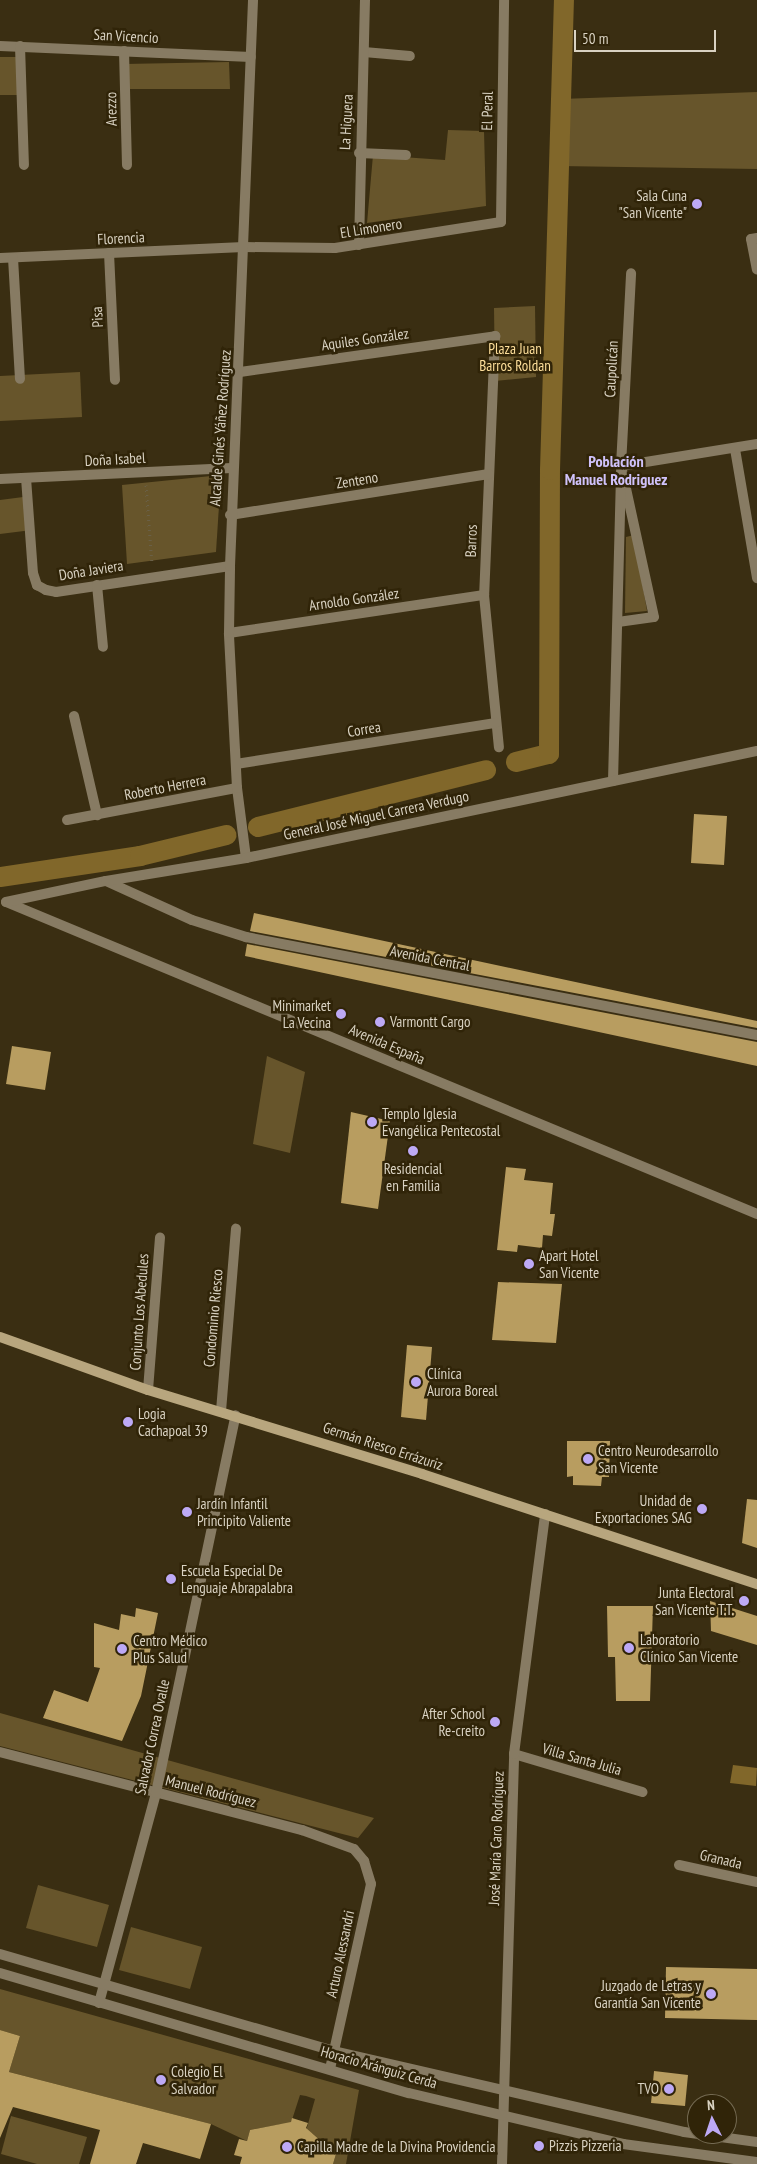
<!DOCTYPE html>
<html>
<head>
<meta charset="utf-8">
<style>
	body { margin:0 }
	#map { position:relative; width:757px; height:2164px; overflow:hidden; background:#3a2e12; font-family:"PT Sans Narrow",sans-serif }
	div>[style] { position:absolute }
	.green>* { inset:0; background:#67552b }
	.water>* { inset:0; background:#81672a }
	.canal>* { height:20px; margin:-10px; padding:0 10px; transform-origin:10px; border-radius:10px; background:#81672a }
	.building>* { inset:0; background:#b89d60 }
	.path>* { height:3px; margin-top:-1.5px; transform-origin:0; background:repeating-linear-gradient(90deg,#6a6047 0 1px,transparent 0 5px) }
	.minor>* { height:10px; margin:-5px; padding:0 5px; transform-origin:5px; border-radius:5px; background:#877b63 }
	.tertiary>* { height:10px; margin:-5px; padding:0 5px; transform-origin:5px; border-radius:5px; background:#877b63 }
	.secondary>* { height:10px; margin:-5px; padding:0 5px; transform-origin:5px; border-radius:5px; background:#b8a67e }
	.dots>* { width:14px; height:14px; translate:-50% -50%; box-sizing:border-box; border:2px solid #302408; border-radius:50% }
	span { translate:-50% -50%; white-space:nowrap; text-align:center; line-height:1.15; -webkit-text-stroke:5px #302408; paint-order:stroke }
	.street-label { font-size:15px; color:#d9d2c2 }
	.poi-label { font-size:15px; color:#d9d2c2 }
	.right { translate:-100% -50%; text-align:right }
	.left { translate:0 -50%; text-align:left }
	.park-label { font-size:15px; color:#fdde9a }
	.neighbourhood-label { font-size:16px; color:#d0c2fb; font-weight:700 }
	.north { position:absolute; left:687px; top:2094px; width:50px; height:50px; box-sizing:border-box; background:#302408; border:1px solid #746a52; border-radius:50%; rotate:356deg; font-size:14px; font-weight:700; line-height:20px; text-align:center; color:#d9d2c2 }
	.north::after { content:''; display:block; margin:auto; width:18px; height:22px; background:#bda9f5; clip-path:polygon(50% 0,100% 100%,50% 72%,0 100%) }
	.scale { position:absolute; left:574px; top:30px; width:142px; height:22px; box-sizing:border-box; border:2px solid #d9d2c2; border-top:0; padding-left:6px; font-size:15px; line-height:18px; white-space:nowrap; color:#d9d2c2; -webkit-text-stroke:4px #302408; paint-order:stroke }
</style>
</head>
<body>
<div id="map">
	<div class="green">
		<i style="clip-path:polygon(0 57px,18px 57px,21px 95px,0 95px)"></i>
		<i style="clip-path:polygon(229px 62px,230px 89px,126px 89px,124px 64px)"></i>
		<i style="clip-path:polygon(757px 92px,757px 169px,559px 166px,561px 99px)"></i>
		<i style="clip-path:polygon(448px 130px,484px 131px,486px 206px,367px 223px,373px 155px,445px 160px)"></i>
		<i style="clip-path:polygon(535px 306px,536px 377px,495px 381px,494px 308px)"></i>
		<i style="clip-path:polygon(80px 372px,82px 417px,0 421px,0 376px)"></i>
		<i style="clip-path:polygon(221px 475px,216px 552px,127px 564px,122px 485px)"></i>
		<i style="clip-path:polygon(31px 496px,32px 530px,0 534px,0 500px)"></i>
		<i style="clip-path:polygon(634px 535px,647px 611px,625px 613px,626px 537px)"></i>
		<i style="clip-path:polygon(267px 1056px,305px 1072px,290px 1153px,253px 1144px)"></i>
		<i style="clip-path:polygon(0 1713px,374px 1818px,358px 1838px,0 1746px)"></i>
		<i style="clip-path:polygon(38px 1885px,109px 1905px,97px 1947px,26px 1928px)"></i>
		<i style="clip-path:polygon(131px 1927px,202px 1947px,190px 1989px,119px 1970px)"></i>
		<i style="clip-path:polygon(0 1989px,359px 2090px,346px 2164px,333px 2164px,336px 2154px,313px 2134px,306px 2131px,315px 2099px,306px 2096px,300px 2095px,290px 2126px,282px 2124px,250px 2130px,247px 2141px,211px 2124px,9px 2072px,20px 2036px,0 2030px)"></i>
		<i style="clip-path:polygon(11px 2116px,87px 2137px,79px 2164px,37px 2164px,1px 2154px)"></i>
	</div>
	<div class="water">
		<i style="clip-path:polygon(733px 1765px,757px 1768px,756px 1786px,730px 1783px)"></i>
	</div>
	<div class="canal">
		<i style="left:516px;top:762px;width:34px;rotate:-14deg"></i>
		<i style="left:549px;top:754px;width:284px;rotate:-89.8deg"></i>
		<i style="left:550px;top:470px;width:470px;rotate:-88.3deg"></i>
		<i style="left:258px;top:827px;width:235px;rotate:-14deg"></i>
		<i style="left:0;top:877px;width:142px;rotate:-8.5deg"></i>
		<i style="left:140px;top:856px;width:89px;rotate:-13.6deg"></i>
	</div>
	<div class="building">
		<i style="clip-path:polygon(694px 814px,727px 816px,724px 865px,691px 863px)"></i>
		<i style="clip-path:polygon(254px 913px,757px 1021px,757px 1028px,250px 931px)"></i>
		<i style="clip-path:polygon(247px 944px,757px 1042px,757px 1066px,245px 956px)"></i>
		<i style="clip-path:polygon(12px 1046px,51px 1052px,45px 1090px,6px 1084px)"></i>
		<i style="clip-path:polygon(351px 1112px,390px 1121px,378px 1209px,341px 1203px)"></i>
		<i style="clip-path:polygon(506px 1167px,526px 1169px,524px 1180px,553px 1183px,550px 1214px,555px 1214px,552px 1236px,543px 1235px,542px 1248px,518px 1245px,517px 1252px,497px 1250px)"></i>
		<i style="clip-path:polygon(498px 1282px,562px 1284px,556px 1343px,492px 1340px)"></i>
		<i style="clip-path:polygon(407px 1345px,432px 1347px,426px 1420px,401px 1417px)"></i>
		<i style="clip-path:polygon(567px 1441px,610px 1441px,609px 1477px,602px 1477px,601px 1486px,573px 1485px,573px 1476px,567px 1477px)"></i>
		<i style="clip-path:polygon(747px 1499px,757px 1500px,757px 1548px,742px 1543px)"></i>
		<i style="clip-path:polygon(710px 1601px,757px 1616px,757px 1645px,711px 1631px)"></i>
		<i style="clip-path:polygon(607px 1606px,653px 1606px,650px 1701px,616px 1701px,615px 1657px,608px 1657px)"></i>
		<i style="clip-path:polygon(136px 1608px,158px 1613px,141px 1696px,122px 1741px,43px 1718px,54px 1690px,88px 1702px,100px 1668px,94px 1667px,94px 1623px,119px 1630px,121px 1614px,135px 1617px)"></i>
		<i style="clip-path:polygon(666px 1967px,757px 1969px,757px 2020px,665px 2018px)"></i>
		<i style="clip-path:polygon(0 2030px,20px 2036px,9px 2072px,211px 2124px,200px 2159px,143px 2143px,136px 2164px,90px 2164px,100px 2130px,13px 2107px,0 2138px)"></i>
		<i style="clip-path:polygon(654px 2071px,688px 2075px,685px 2106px,651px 2103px)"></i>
		<i style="clip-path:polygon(292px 2118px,308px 2123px,306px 2128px,336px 2154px,333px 2164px,240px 2164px,242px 2157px,234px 2155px,239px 2139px,247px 2141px,250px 2130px,291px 2122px)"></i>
	</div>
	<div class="path">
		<i style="left:146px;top:485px;width:79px;rotate:85.7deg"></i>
	</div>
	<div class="minor">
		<i style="left:0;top:46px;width:251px;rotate:2.5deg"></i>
		<i style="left:20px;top:46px;width:119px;rotate:88.1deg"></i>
		<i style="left:124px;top:51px;width:114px;rotate:88.5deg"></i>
		<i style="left:364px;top:52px;width:46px;rotate:5deg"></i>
		<i style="left:359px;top:153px;width:47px;rotate:2.4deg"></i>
		<i style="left:757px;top:238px;width:6px;rotate:171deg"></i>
		<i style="left:751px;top:239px;width:31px;rotate:79deg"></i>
		<i style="left:359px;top:245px;width:245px;rotate:-88.6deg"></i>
		<i style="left:109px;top:253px;width:127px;rotate:87.3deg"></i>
		<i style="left:0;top:258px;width:244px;rotate:-2.6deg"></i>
		<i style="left:244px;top:247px;width:91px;rotate:0.6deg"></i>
		<i style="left:335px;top:248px;width:168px;rotate:-8.9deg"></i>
		<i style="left:501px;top:222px;width:222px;rotate:-89.2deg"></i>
		<i style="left:13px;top:258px;width:121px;rotate:86.7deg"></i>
		<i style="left:240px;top:372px;width:258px;rotate:-8deg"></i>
		<i style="left:495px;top:336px;width:259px;rotate:92.4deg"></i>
		<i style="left:484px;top:595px;width:153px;rotate:84.4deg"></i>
		<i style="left:735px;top:449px;width:131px;rotate:80.3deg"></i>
		<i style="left:26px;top:478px;width:95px;rotate:85.8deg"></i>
		<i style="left:33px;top:573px;width:13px;rotate:72deg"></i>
		<i style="left:37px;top:585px;width:10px;rotate:29deg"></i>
		<i style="left:46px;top:590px;width:10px;rotate:11deg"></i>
		<i style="left:56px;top:592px;width:176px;rotate:-8.5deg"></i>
		<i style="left:0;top:479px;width:232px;rotate:-2.7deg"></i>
		<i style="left:230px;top:515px;width:262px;rotate:-9deg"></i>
		<i style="left:97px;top:585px;width:62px;rotate:84.5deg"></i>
		<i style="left:618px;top:622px;width:36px;rotate:-8deg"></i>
		<i style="left:654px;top:617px;width:155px;rotate:-102.3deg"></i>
		<i style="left:621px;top:466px;width:138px;rotate:-9.2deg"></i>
		<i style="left:229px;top:633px;width:258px;rotate:-8.5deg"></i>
		<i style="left:74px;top:716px;width:102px;rotate:76.9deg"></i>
		<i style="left:236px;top:764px;width:263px;rotate:-9deg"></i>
		<i style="left:613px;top:781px;width:315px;rotate:-88.5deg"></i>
		<i style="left:621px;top:466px;width:193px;rotate:-87deg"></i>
		<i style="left:67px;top:820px;width:173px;rotate:-10.7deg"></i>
		<i style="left:246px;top:858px;width:71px;rotate:-97.3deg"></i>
		<i style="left:237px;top:788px;width:155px;rotate:-93deg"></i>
		<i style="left:229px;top:633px;width:67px;rotate:-89.1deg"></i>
		<i style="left:230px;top:566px;width:566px;rotate:-87.67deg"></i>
		<i style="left:106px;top:881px;width:94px;rotate:24.4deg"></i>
		<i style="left:192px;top:920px;width:57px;rotate:17.5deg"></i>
		<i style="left:246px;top:937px;width:520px;rotate:10.86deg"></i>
		<i style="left:148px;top:1390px;width:153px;rotate:-85.5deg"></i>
		<i style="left:221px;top:1411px;width:183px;rotate:-85.3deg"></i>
		<i style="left:0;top:1752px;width:312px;rotate:14.5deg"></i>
		<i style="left:302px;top:1830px;width:55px;rotate:20.1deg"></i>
		<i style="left:354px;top:1849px;width:16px;rotate:50deg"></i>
		<i style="left:364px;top:1861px;width:24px;rotate:73deg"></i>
		<i style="left:371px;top:1884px;width:189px;rotate:102.5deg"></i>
		<i style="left:514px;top:1754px;width:134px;rotate:16.5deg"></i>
		<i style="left:679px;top:1865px;width:80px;rotate:12.3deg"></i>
		<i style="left:99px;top:2003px;width:218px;rotate:-74.8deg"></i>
		<i style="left:156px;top:1793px;width:386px;rotate:-78.1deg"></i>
		<i style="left:502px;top:2164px;width:410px;rotate:-88.3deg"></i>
		<i style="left:514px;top:1754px;width:242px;rotate:-82.6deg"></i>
	</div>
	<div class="tertiary">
		<i style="left:6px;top:902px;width:813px;rotate:22.56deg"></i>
		<i style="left:6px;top:902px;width:102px;rotate:-11.9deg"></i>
		<i style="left:106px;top:881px;width:142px;rotate:-9.3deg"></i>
		<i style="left:246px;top:858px;width:522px;rotate:-11.83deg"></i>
		<i style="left:0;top:1954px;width:348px;rotate:16.2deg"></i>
		<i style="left:334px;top:2051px;width:359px;rotate:13deg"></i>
		<i style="left:684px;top:2132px;width:74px;rotate:7.8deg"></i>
		<i style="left:0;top:1973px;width:426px;rotate:16.4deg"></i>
		<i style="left:409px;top:2093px;width:220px;rotate:13.4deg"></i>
		<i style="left:623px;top:2144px;width:135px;rotate:7.7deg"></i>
	</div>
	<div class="secondary">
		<i style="left:0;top:1337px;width:157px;rotate:19.7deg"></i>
		<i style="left:148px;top:1390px;width:287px;rotate:17deg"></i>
		<i style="left:422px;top:1474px;width:353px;rotate:18.2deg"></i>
	</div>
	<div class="dots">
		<i style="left:697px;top:204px;background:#bda9f5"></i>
		<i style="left:341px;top:1014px;background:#bda9f5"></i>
		<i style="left:380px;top:1022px;background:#bda9f5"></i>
		<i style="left:372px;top:1122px;background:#bda9f5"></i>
		<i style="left:413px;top:1151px;background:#bda9f5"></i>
		<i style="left:529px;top:1264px;background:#bda9f5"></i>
		<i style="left:416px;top:1382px;background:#bda9f5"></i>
		<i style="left:128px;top:1422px;background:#bda9f5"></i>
		<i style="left:588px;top:1459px;background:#bda9f5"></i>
		<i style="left:702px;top:1509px;background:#bda9f5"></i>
		<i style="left:187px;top:1512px;background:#bda9f5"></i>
		<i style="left:171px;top:1579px;background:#bda9f5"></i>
		<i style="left:744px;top:1601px;background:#bda9f5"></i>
		<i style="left:629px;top:1648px;background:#bda9f5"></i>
		<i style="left:122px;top:1649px;background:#bda9f5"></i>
		<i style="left:495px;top:1722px;background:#bda9f5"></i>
		<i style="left:711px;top:1994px;background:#bda9f5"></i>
		<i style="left:161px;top:2080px;background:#bda9f5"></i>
		<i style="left:669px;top:2089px;background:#bda9f5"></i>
		<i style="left:539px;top:2146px;background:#bda9f5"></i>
		<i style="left:287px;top:2147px;background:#bda9f5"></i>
	</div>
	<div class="street-label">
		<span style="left:126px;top:36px;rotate:3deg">San Vicencio</span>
		<span style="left:111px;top:109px;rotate:-91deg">Arezzo</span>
		<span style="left:487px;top:111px;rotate:-89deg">El Peral</span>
		<span style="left:346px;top:122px;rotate:-87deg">La Higuera</span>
		<span style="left:371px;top:228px;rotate:-9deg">El Limonero</span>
		<span style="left:121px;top:238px;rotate:-3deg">Florencia</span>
		<span style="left:97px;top:317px;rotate:-93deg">Pisa</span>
		<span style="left:365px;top:339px;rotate:-8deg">Aquiles González</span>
		<span style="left:611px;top:369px;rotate:-87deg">Caupolicán</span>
		<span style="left:220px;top:428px;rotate:-86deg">Alcalde Ginés Yáñez Rodríguez</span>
		<span style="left:115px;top:459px;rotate:-3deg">Doña Isabel</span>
		<span style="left:357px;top:480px;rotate:-9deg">Zenteno</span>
		<span style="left:471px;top:541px;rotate:-88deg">Barros</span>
		<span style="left:91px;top:570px;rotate:-9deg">Doña Javiera</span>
		<span style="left:354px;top:599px;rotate:-8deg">Arnoldo González</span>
		<span style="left:364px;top:729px;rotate:-9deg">Correa</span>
		<span style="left:165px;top:787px;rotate:-11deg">Roberto Herrera</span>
		<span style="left:376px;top:815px;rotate:-12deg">General José Miguel Carrera Verdugo</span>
		<span style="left:430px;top:958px;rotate:11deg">Avenida Central</span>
		<span style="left:387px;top:1044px;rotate:23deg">Avenida España</span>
		<span style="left:139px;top:1312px;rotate:-86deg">Conjunto Los Abedules</span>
		<span style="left:213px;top:1318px;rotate:-85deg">Condominio Riesco</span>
		<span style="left:383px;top:1446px;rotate:18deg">Germán Riesco Errázuriz</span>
		<span style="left:152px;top:1737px;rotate:-78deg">Salvador Correa Ovalle</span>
		<span style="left:582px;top:1759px;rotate:16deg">Villa Santa Julia</span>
		<span style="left:211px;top:1791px;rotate:14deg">Manuel Rodríguez</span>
		<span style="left:496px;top:1838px;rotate:-88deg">José María Caro Rodríguez</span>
		<span style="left:721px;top:1859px;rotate:13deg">Granada</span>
		<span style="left:340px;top:1954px;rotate:-78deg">Arturo Alessandri</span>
		<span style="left:379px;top:2067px;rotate:16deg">Horacio Aránguiz Cerda</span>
	</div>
	<div class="poi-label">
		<span class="right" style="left:687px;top:204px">Sala Cuna<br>"San Vicente"</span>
		<span class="right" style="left:331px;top:1014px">Minimarket<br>La Vecina</span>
		<span class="left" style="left:390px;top:1022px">Varmontt Cargo</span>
		<span class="left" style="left:382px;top:1122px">Templo Iglesia<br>Evangélica Pentecostal</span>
		<span style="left:413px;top:1177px">Residencial<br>en Familia</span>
		<span class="left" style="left:539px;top:1264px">Apart Hotel<br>San Vicente</span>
		<span class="left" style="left:427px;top:1382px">Clínica<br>Aurora Boreal</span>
		<span class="left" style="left:138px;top:1422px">Logia<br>Cachapoal 39</span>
		<span class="left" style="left:598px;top:1459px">Centro Neurodesarrollo<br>San Vicente</span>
		<span class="right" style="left:692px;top:1509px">Unidad de<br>Exportaciones SAG</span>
		<span class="left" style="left:197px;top:1512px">Jardín Infantil<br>Principito Valiente</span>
		<span class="left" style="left:181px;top:1579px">Escuela Especial De<br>Lenguaje Abrapalabra</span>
		<span class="right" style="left:734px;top:1601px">Junta Electoral<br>San Vicente T.T.</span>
		<span class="left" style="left:640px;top:1648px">Laboratorio<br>Clínico San Vicente</span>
		<span class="left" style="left:133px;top:1649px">Centro Médico<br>Plus Salud</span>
		<span class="right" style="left:485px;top:1722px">After School<br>Re-creito</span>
		<span class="right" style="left:701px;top:1994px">Juzgado de Letras y<br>Garantía San Vicente</span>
		<span class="left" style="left:171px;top:2080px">Colegio El<br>Salvador</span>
		<span class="right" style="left:659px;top:2089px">TVO</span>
		<span class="left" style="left:549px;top:2146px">Pizzis Pizzeria</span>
		<span class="left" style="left:297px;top:2147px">Capilla Madre de la Divina Providencia</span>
	</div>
	<div class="park-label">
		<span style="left:515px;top:357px">Plaza Juan<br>Barros Roldan</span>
	</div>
	<div class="neighbourhood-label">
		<span style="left:616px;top:470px">Población<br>Manuel Rodriguez</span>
	</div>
	<div class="north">N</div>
	<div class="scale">50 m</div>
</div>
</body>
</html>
